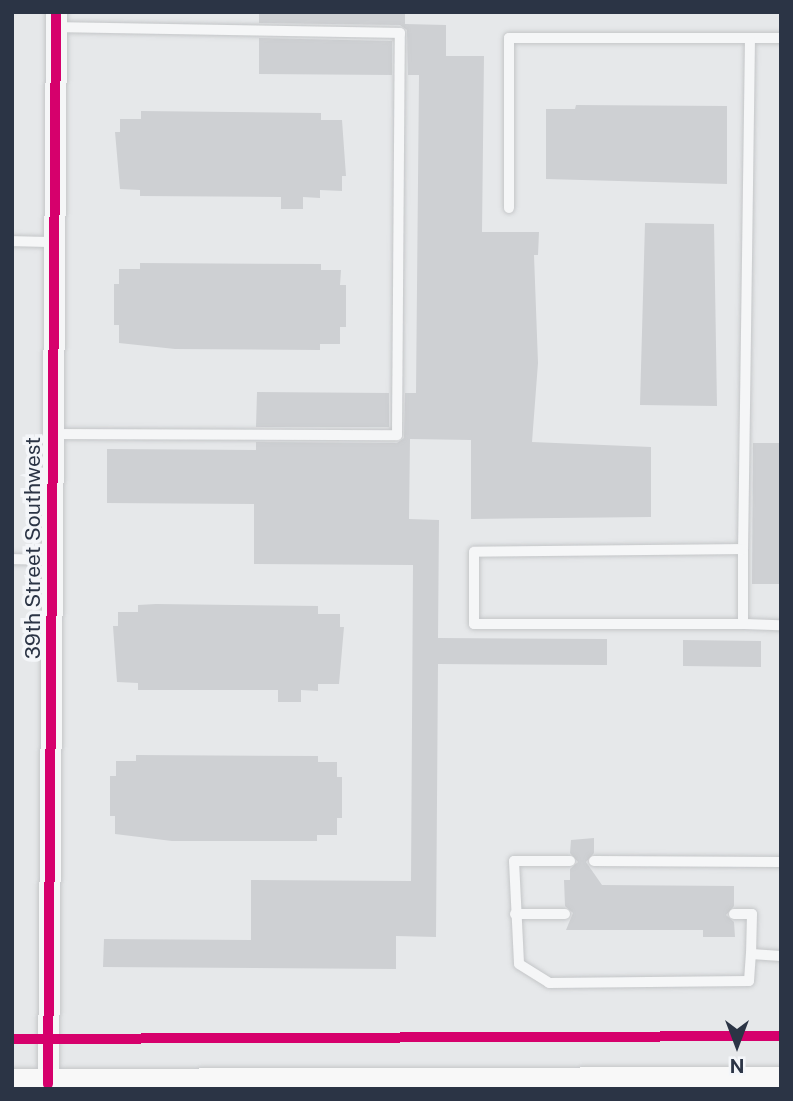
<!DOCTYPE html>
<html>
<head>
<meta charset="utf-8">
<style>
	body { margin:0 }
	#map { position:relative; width:793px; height:1101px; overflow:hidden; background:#e6e8ea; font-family:"Public Sans",sans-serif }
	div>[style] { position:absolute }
	.building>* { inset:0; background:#ced0d3 }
	.roads { filter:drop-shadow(0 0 2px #c4c6c8) drop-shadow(0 0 2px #c4c6c8) }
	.lane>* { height:10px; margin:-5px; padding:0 5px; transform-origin:5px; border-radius:5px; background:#f5f6f7 }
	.street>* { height:21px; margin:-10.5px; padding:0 10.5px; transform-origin:10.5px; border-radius:10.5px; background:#f5f6f7 }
	.secondary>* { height:30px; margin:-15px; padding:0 15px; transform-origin:15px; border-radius:15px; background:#f8f8f8 }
	.cycleway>* { height:10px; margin:-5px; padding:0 5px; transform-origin:5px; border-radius:5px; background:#d6006c }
	span { translate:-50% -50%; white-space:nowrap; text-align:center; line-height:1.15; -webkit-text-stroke:7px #f4f6f9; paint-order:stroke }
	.street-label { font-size:21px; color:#2b3445 }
	.frame { position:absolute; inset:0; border:14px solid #2b3445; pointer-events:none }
	.north { position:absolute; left:702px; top:1010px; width:70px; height:70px; -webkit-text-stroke:5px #f4f6f9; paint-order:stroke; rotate:180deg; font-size:19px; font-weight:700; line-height:28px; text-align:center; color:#2b3445 }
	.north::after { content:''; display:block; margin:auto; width:24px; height:32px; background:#2b3445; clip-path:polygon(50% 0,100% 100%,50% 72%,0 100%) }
</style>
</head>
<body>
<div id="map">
	<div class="building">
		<i style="clip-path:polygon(259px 12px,405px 12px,405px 24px,446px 25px,446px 56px,484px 56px,482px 232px,539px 232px,538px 255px,534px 255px,538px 363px,532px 442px,651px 447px,651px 517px,471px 519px,471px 440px,410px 439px,409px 519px,439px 520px,438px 638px,607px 639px,607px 665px,438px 664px,436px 937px,396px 936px,396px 969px,103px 967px,104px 939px,251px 940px,251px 880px,411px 881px,413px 565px,254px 564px,254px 504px,107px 503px,107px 449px,256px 450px,256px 442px,397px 443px,404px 438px,405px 393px,416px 393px,419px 75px,408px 75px,407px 30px,400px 25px,259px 23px)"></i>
		<i style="clip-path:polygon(259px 38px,392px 41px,392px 75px,259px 74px)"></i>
		<i style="clip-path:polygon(576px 105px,727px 106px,727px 184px,546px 179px,546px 109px,575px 109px)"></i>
		<i style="clip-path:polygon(141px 111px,321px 113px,321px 120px,342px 120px,346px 176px,342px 176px,342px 191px,320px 190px,320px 198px,303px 197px,303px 209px,281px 209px,281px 197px,140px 196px,140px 190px,120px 189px,115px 132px,120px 132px,120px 119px,141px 119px)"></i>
		<i style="clip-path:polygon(645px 223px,714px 224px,717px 406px,640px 405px)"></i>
		<i style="clip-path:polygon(140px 263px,321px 264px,321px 270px,341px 270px,340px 285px,346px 285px,346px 327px,340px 327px,340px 344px,320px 344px,320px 350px,175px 349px,119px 343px,119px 325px,114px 325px,114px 284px,119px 284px,119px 269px,140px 269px)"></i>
		<i style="clip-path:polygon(257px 392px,389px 393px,389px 427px,256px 427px)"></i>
		<i style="clip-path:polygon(753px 443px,781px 443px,780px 584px,752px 584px)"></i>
		<i style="clip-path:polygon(156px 604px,318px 606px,318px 614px,340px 614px,340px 627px,344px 627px,339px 684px,318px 684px,318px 691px,301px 690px,301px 702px,278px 702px,278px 690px,138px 690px,138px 683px,117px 682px,113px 626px,118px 626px,118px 612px,138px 612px,138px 605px)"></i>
		<i style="clip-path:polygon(683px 640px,761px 641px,761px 667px,683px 666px)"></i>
		<i style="clip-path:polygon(136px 755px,318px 756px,318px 762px,337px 762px,337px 777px,342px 777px,342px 818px,337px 818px,337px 835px,317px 835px,317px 841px,172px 841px,115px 834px,115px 816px,110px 816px,110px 776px,116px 776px,116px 761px,136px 761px)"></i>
		<i style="clip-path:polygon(594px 838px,594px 853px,586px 862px,602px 885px,734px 886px,734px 906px,726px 915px,734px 922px,735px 937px,703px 937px,703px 930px,566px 930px,573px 913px,565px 906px,564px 880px,570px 880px,570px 869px,578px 862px,570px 853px,571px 840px)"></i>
	</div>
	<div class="roads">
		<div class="lane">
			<i style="left:781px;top:38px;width:31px;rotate:180deg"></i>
			<i style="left:750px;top:38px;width:511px;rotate:90.78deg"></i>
			<i style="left:743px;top:549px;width:75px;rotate:90deg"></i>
			<i style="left:743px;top:624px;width:38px;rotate:2deg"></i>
			<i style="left:509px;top:208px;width:170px;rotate:-90deg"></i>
			<i style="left:509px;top:38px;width:241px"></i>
			<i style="left:12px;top:241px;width:42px;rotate:1.4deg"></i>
			<i style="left:53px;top:434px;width:344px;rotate:0.2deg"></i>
			<i style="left:397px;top:435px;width:402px;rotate:-89.6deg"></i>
			<i style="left:400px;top:33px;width:344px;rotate:-179deg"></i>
			<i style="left:743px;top:549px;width:269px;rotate:179.4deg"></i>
			<i style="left:474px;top:552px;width:72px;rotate:90deg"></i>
			<i style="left:474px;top:624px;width:269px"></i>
			<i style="left:12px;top:559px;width:40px;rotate:1.4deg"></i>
			<i style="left:570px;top:861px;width:56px;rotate:180deg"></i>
			<i style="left:514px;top:861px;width:103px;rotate:87.2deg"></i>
			<i style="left:519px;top:964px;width:36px;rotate:32deg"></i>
			<i style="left:549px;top:983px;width:200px;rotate:-0.6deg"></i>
			<i style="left:749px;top:981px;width:27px;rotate:-86deg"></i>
			<i style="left:751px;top:954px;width:30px;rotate:4deg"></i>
			<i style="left:594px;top:861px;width:187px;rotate:0.3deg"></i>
			<i style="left:515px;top:914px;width:50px"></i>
			<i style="left:734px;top:914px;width:18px"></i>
			<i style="left:752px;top:914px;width:40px;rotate:91.4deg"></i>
		</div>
		<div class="street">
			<i style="left:48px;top:1084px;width:1072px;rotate:-89.57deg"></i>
		</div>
		<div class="secondary">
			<i style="left:12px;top:1084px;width:769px;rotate:-0.15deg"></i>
		</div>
	</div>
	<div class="cycleway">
		<i style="left:12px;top:1039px;width:769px;rotate:-0.22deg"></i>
		<i style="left:48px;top:1084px;width:1072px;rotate:-89.57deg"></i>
	</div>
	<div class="street-label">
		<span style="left:33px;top:548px;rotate:-90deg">39th Street Southwest</span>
	</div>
	<div class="frame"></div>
	<div class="north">N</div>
</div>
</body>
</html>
